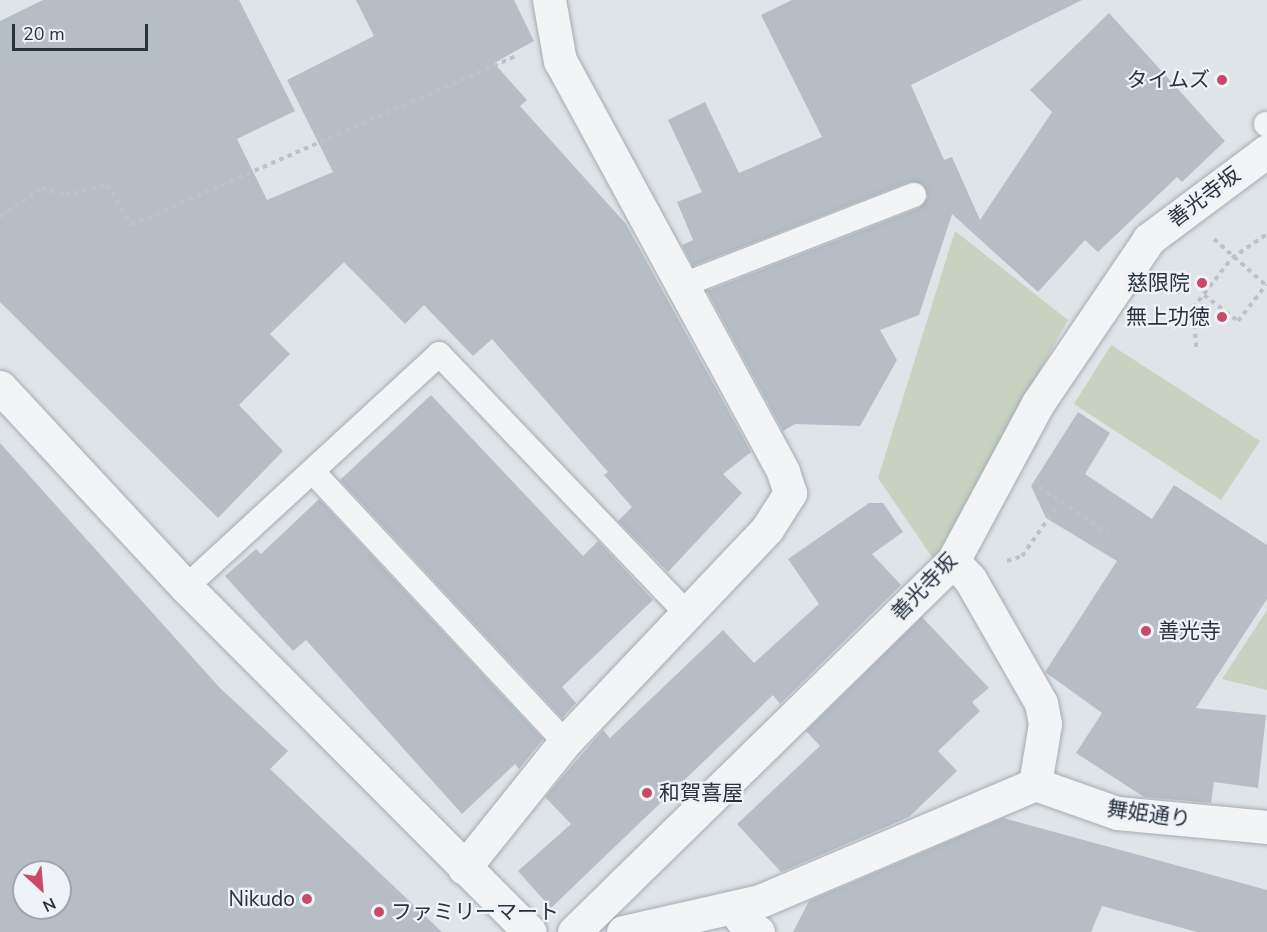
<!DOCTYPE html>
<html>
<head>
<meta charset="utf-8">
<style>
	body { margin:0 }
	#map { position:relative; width:1267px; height:932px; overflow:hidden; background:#dfe4e8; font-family:"Nunito Sans","Noto Sans JP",sans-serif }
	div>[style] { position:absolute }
	.green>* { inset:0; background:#c7d2c1 }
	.building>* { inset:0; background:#b7bdc5 }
	.path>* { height:4px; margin-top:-2px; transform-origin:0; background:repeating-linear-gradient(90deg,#bec2c6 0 4.5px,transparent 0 9px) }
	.roads { filter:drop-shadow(0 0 2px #a5abb2) drop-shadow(0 0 2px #a5abb2) }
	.service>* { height:24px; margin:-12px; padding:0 12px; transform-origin:12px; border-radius:12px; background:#f2f4f6 }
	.minor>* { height:33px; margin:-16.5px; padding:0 16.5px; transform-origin:16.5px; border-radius:16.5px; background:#f2f4f6 }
	.dots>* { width:16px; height:16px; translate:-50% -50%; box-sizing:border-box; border:3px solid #eff2f6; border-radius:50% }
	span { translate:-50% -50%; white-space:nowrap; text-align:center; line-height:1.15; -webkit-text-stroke:4.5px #eff2f6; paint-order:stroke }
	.poi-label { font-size:21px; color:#29333f }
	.right { translate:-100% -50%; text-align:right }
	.left { translate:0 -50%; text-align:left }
	.street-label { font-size:21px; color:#29333f }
	.north { position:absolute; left:12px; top:860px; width:60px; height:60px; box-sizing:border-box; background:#eff2f6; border:2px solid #a0a6ad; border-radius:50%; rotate:154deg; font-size:16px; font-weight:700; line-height:24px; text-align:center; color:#29333f }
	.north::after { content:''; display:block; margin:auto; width:21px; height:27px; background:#c84968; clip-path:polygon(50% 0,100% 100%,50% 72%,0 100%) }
	.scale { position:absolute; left:12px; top:24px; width:136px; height:27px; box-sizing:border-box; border:3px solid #29333f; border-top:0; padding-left:8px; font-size:18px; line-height:21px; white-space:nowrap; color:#29333f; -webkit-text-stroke:4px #eff2f6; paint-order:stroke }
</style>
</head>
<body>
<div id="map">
	<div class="green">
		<i style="clip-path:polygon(955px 231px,1068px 320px,934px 560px,878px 478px)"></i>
		<i style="clip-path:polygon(1111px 345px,1260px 441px,1221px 500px,1074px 404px)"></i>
		<i style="clip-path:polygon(1267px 610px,1267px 690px,1222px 679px)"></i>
	</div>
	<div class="building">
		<i style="clip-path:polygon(43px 0,239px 0,295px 111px,237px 139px,267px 200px,333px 172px,287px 80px,374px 36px,356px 0,514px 0,534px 41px,494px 63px,527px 100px,520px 106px,626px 224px,751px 452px,723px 474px,742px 493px,668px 572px,618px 521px,632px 507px,604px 475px,608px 472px,492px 339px,473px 356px,424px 305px,405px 324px,344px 262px,270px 334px,290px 354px,239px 405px,283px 451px,218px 518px,0 302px,0 21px)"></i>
		<i style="clip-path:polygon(792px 0,1082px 0,911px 85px,944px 160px,952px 157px,980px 220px,1052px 112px,1030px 90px,1109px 13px,1225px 141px,1182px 182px,1177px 177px,1098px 252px,1085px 240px,1038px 292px,952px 214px,919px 315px,880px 330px,897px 360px,860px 426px,795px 424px,783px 431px,707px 291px,919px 208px,928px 197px,922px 184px,909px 182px,693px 266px,682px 245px,693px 240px,677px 202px,702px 192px,668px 120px,705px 102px,739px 173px,822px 137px,761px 15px)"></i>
		<i style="clip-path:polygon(431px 395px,583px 556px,598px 541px,653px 600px,562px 687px,576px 703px,562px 718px,340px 480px)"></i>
		<i style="clip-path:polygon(1078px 412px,1110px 433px,1085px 474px,1152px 519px,1174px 485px,1267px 545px,1267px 599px,1196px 708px,1266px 715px,1258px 788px,1214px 782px,1211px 803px,1144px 797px,1076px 753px,1102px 713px,1045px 672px,1117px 561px,1046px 518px,1031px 486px)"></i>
		<i style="clip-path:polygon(evenodd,0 443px,220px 688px,288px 751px,270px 769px,442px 932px,0 932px,0 443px,24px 872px,60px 872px,60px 908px,24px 908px,24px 872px)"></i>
		<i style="clip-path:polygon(319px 499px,543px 739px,519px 769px,515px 764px,462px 814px,306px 640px,293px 651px,225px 576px,256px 549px,261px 554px)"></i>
		<i style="clip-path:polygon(869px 503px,883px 503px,903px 532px,872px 554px,901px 585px,780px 704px,773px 695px,551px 908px,518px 871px,571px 824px,545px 797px,603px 730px,610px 738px,723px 630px,754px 663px,819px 604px,788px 559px)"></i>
		<i style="clip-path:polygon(922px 617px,989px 688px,972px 702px,980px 711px,938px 751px,957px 771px,909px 817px,781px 872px,737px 824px,820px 746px,806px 731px)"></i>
		<i style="clip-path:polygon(1003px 818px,1267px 890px,1267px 932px,1197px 932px,1102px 906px,1091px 932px,793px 932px,809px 901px)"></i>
	</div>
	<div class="path">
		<i style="left:0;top:217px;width:51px;rotate:-34.6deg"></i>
		<i style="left:42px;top:188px;width:24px;rotate:17deg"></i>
		<i style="left:65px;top:195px;width:43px;rotate:-13.4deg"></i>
		<i style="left:107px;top:185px;width:47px;rotate:59deg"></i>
		<i style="left:131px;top:225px;width:423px;rotate:-23.7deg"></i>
		<i style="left:1214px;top:239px;width:71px;rotate:41.6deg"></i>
		<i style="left:1204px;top:295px;width:43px;rotate:37.4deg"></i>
		<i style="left:1238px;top:321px;width:46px;rotate:-52.1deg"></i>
		<i style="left:1196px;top:347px;width:39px;rotate:-94deg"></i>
		<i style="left:1193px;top:308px;width:63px;rotate:-52deg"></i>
		<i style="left:1232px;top:258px;width:42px;rotate:-34.4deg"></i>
		<i style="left:1039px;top:487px;width:83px;rotate:33.7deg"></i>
		<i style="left:1007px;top:561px;width:16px;rotate:-18deg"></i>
		<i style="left:1022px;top:556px;width:66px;rotate:-54.9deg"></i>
	</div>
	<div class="roads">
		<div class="service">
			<i style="left:1266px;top:124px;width:1px;rotate:45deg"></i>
			<i style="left:683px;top:285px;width:248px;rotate:-21.3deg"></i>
			<i style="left:314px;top:473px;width:368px;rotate:47deg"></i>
			<i style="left:186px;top:587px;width:344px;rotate:-42.6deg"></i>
			<i style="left:439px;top:354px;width:356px;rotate:46.3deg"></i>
		</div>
		<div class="minor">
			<i style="left:0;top:387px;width:273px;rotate:47.1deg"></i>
			<i style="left:186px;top:587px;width:487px;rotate:45.1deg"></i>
			<i style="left:953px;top:561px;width:25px;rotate:47deg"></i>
			<i style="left:970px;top:579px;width:143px;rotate:60.2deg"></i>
			<i style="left:1041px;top:703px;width:21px;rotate:79deg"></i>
			<i style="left:1045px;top:724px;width:61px;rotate:99.5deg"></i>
			<i style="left:1035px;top:784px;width:87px;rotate:19.5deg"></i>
			<i style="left:1117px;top:813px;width:151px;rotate:5.3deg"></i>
			<i style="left:464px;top:868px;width:161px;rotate:-51.3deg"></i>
			<i style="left:565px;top:742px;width:294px;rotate:-46.5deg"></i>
			<i style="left:767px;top:529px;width:43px;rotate:-57.4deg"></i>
			<i style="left:790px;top:493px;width:23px;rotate:-108deg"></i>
			<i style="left:783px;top:471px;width:467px;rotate:-118.5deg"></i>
			<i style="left:560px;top:61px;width:62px;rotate:-100.2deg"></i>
			<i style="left:734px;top:909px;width:22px;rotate:54deg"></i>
			<i style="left:747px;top:927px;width:12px;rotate:24deg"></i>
			<i style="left:574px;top:932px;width:530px;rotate:-44.39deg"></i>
			<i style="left:953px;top:561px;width:179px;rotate:-61.7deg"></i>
			<i style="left:1038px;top:403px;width:198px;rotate:-55.9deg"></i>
			<i style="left:1149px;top:239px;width:147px;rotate:-36.7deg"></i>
			<i style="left:623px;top:932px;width:140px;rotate:-12.8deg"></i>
			<i style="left:760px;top:901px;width:299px;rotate:-23deg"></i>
		</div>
	</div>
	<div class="dots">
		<i style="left:1222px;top:80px;background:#c84968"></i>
		<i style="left:1202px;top:283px;background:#c84968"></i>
		<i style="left:1222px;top:317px;background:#c84968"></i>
		<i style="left:1146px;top:631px;background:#c84968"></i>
		<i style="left:647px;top:793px;background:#c84968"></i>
		<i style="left:307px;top:899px;background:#c84968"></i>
		<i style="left:379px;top:912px;background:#c84968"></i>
	</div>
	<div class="poi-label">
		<span class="right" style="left:1210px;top:80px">タイムズ</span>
		<span class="right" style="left:1190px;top:283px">慈限院</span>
		<span class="right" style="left:1210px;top:317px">無上功徳</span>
		<span class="left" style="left:1158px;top:631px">善光寺</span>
		<span class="left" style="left:659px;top:793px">和賀喜屋</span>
		<span class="right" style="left:295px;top:899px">Nikudo</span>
		<span class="left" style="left:391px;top:912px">ファミリーマート</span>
	</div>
	<div class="street-label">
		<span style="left:1204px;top:197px;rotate:-37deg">善光寺坂</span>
		<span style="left:924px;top:587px;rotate:-46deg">善光寺坂</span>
		<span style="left:1149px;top:814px;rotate:8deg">舞姫通り</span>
	</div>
	<div class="north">N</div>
	<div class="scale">20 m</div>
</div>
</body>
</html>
